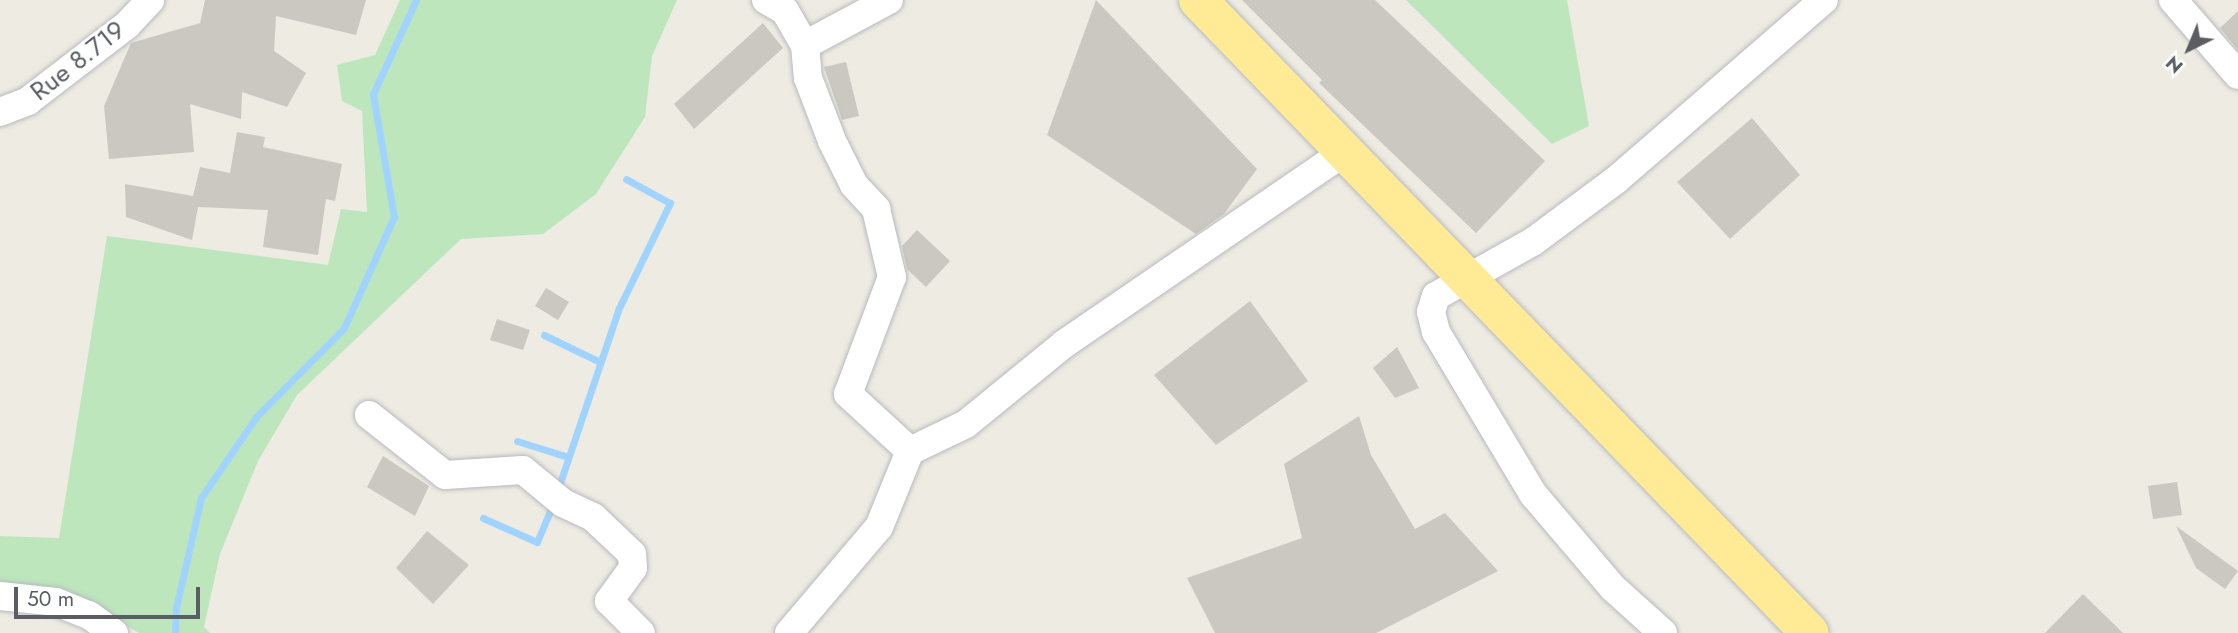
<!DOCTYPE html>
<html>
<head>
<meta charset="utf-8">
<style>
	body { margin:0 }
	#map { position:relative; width:2238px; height:633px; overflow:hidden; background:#eeebe2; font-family:Jost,sans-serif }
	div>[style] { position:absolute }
	.green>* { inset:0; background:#bde6bd }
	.stream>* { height:7px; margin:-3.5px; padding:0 3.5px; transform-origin:3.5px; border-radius:3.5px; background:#a0d4ff }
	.building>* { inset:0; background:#cac8c1 }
	.roads { filter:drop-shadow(0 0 2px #b7babf) drop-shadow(0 0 2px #b7babf) }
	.minor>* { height:28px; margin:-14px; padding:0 14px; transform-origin:14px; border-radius:14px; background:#fff }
	.trunk>* { height:38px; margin:-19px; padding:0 19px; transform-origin:19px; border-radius:19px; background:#ffea96 }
	span { translate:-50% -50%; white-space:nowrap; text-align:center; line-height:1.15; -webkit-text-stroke:5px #fff; paint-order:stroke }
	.street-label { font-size:26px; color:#5a5e63 }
	.north { position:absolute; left:2154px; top:14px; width:70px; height:70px; -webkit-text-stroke:5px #fff; paint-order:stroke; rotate:223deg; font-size:19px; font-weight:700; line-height:28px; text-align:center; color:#5a5e63 }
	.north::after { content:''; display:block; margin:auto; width:24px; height:32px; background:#5a5e63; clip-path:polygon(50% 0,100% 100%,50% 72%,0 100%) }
	.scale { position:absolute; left:14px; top:587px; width:186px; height:32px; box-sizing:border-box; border:4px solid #5a5e63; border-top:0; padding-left:9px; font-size:21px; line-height:24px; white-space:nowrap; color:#5a5e63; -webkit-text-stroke:5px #fff; paint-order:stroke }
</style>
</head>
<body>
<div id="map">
	<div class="green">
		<i style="clip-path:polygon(400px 0,677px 0,652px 56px,645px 117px,596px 194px,543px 234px,461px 239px,297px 395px,258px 461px,220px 554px,204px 627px,210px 633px,139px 633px,75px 596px,0 585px,0 536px,59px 538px,107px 236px,328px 265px,341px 209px,367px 212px,362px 111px,342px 101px,337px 65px,375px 55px)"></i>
		<i style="clip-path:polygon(1406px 0,1567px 0,1589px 126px,1552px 144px)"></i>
	</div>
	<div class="stream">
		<i style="left:544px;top:335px;width:60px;rotate:25.7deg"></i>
		<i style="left:517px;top:441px;width:50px;rotate:17.4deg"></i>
		<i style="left:558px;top:489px;width:191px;rotate:-71.4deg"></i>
		<i style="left:619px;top:308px;width:117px;rotate:-64.1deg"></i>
		<i style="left:670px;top:203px;width:50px;rotate:-151.4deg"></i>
		<i style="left:483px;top:518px;width:59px;rotate:24deg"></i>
		<i style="left:537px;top:542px;width:41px;rotate:-67.2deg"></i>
		<i style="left:175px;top:633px;width:25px;rotate:-88deg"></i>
		<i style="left:176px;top:608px;width:113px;rotate:-77.2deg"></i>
		<i style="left:201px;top:498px;width:98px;rotate:-55.8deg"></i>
		<i style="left:256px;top:417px;width:125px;rotate:-45.3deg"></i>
		<i style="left:344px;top:328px;width:122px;rotate:-65.8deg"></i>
		<i style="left:394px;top:217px;width:125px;rotate:-99.7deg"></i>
		<i style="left:373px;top:94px;width:103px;rotate:-65.4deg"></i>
	</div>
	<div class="building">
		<i style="clip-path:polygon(205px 0,366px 0,356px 35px,276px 16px,274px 51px,306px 73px,287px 107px,242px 92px,241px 119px,190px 104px,194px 152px,109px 159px,104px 106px,131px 43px,200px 23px)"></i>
		<i style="clip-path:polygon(1096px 0,1257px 169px,1224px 214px,1196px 234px,1047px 135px)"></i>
		<i style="clip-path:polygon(1242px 0,1375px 0,1545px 161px,1476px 233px,1319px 83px,1322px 80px)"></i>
		<i style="clip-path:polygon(2238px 11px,2238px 50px,2220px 28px)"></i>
		<i style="clip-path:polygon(763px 23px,783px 48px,694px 129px,674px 104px)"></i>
		<i style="clip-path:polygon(846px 62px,859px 116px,842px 120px,824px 67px)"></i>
		<i style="clip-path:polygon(1752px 118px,1800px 175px,1730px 239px,1677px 182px)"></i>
		<i style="clip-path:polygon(237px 132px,265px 137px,263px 147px,342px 164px,335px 201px,326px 199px,318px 255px,263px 247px,268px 210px,198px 207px,192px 240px,126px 217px,125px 184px,193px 196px,200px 167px,230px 173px)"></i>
		<i style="clip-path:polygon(917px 230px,950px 261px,926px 287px,907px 269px,902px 246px)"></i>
		<i style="clip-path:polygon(546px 288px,569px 302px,558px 320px,535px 306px)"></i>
		<i style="clip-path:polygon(1250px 301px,1308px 381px,1216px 445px,1154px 375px)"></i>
		<i style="clip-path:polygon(497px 319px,530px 330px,523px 350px,490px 340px)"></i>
		<i style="clip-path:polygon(1397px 347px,1419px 388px,1395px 398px,1373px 368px)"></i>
		<i style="clip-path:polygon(1359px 416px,1371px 455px,1415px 529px,1445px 513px,1498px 571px,1376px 633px,1215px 633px,1187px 578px,1302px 538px,1284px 464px)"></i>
		<i style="clip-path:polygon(383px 456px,429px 486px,415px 516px,367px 487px)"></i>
		<i style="clip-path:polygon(2177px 482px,2182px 515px,2153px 519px,2148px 486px)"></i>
		<i style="clip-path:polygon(2176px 526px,2238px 571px,2225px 589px,2196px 568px)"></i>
		<i style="clip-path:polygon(427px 531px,469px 565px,433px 604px,396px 568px)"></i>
		<i style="clip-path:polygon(2083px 594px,2123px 633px,2045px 633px)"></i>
	</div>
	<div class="roads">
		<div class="minor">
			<i style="left:766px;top:0;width:22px;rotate:30deg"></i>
			<i style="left:785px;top:11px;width:39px;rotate:60deg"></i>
			<i style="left:889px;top:0;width:95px;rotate:151.8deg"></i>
			<i style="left:805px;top:45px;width:33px;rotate:85deg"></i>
			<i style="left:808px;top:78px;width:67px;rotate:69.1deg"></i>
			<i style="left:832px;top:141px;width:49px;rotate:63.4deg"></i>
			<i style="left:854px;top:185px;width:33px;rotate:47deg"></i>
			<i style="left:876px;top:209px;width:70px;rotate:76.8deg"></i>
			<i style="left:892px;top:277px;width:125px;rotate:110.6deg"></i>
			<i style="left:848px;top:394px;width:84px;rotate:42.6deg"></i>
			<i style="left:2173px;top:0;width:99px;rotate:49.1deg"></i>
			<i style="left:0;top:112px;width:30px;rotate:-21deg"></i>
			<i style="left:28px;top:101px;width:125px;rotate:-37.5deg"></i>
			<i style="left:127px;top:25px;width:34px;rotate:-47deg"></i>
			<i style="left:369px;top:415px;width:97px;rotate:38.3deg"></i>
			<i style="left:445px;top:475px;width:78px;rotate:-3.7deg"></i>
			<i style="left:523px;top:470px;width:52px;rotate:39.5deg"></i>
			<i style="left:563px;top:503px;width:33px;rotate:25deg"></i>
			<i style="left:593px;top:517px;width:54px;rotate:43.5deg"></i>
			<i style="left:632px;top:554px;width:14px;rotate:86deg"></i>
			<i style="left:633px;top:568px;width:41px;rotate:126deg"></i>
			<i style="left:609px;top:601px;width:45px;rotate:45deg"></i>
			<i style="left:0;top:596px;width:56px;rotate:6.1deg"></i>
			<i style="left:56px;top:602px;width:35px;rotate:22deg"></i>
			<i style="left:89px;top:615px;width:31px;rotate:36deg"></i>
			<i style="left:789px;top:633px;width:139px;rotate:-49.7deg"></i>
			<i style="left:879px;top:527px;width:82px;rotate:-67.8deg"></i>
			<i style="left:910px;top:451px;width:62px;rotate:-25.7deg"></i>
			<i style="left:966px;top:424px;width:127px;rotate:-39.2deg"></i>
			<i style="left:1064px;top:344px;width:342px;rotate:-34.4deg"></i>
			<i style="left:1663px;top:633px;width:67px;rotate:-138deg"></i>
			<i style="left:1613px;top:588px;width:123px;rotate:-130.4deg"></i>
			<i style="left:1533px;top:494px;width:189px;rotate:-120.9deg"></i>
			<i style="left:1436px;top:332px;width:21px;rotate:-104deg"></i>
			<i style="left:1431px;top:312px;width:17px;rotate:-73deg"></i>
			<i style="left:1436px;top:296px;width:112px;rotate:-29.3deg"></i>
			<i style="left:1534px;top:241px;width:102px;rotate:-36.6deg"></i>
			<i style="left:1616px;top:180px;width:275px;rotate:-40.9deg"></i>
		</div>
		<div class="trunk">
			<i style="left:1198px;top:0;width:880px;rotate:45.97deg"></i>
		</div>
	</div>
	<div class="street-label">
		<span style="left:78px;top:61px;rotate:-38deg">Rue 8.719</span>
	</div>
	<div class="north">N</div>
	<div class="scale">50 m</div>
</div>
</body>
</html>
